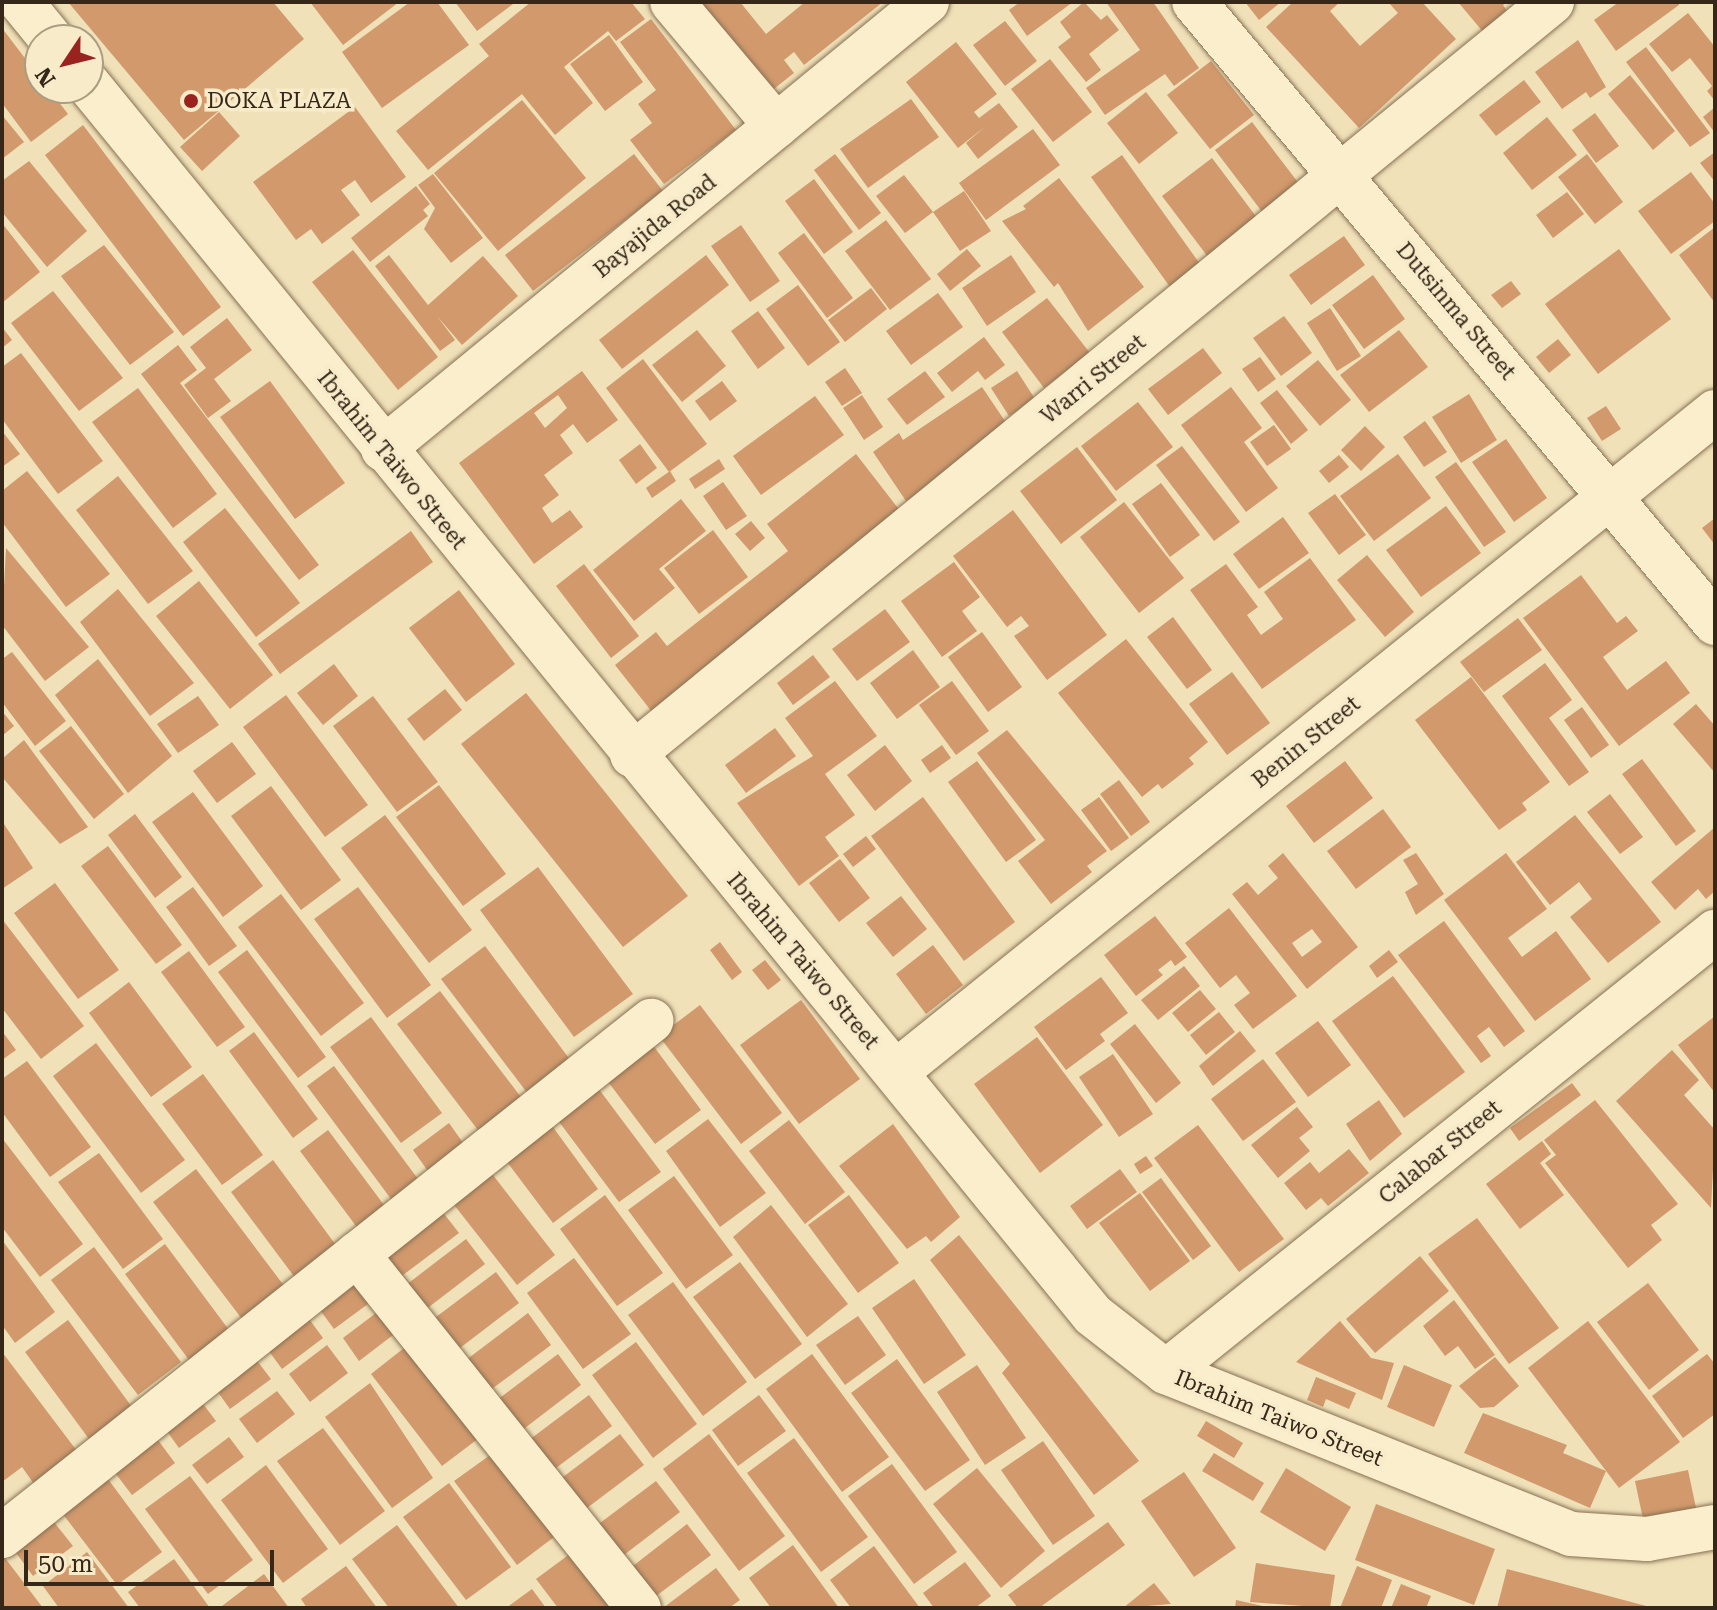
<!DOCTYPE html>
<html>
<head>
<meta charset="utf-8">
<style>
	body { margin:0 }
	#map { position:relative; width:1717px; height:1610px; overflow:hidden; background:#f0e1b9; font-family:"Roboto Serif",serif }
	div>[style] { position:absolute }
	.building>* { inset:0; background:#d1996c }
	.roads { filter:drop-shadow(0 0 2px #877053) drop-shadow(0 0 2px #877053) }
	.minor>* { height:44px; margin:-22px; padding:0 22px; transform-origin:22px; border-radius:22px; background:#fbeecc }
	.dots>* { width:22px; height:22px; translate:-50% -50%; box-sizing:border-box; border:4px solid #f7ebc9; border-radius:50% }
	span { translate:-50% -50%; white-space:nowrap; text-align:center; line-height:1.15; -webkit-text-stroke:7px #f7ebc9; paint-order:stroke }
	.poi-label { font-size:22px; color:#352719 }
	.left { translate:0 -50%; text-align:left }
	.street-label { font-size:22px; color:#352719 }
	.frame { position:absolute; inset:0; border:4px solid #352719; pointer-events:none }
	.north { position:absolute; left:24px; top:24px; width:80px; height:80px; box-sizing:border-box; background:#f7ebc9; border:2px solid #a99d83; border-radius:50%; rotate:235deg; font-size:22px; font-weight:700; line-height:32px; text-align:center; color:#352719 }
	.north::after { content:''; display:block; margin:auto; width:28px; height:36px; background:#9a221f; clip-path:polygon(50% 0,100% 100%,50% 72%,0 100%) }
	.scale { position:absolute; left:24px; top:1550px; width:250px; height:36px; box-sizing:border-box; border:4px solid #352719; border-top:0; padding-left:10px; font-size:24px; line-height:28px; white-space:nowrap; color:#352719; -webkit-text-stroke:6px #f7ebc9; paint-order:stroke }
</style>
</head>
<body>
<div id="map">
	<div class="building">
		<i style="clip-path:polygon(68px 2px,273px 2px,304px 39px,184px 140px)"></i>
		<i style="clip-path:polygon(310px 2px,399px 2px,343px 45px)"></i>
		<i style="clip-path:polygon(410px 2px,437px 2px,469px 45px,382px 108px,342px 52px)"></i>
		<i style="clip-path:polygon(455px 2px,511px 2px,513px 4px,477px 31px)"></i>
		<i style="clip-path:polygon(531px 2px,631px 2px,645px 19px,616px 41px,608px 31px,564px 67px,593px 103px,555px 135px,522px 94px,428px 170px,396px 131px,489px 56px,479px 44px)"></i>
		<i style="clip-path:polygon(697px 2px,740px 2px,766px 34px,805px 2px,883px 2px,804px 65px,794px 52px,784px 60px,794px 73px,770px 92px)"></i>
		<i style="clip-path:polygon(1020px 2px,1073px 2px,1027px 36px,1009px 10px)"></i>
		<i style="clip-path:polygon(1084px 2px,1101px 20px,1107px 15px,1119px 30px,1089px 54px,1101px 70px,1086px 82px,1058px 47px,1071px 37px,1060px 22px)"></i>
		<i style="clip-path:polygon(1106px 2px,1153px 2px,1199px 68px,1174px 86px,1165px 74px,1105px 115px,1086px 88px,1140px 50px)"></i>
		<i style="clip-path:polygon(1245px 2px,1281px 2px,1259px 20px)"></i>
		<i style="clip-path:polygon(1293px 2px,1340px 2px,1330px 11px,1360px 46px,1398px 13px,1388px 2px,1422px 2px,1456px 39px,1359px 128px,1266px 27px)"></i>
		<i style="clip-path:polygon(1458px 2px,1507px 2px,1503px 5px,1509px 14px,1484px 33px)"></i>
		<i style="clip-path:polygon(1619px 2px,1678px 2px,1679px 5px,1616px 51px,1594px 20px)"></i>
		<i style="clip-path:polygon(1688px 13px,1715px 47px,1715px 101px,1707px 91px,1712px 86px,1690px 58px,1672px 72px,1649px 44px)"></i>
		<i style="clip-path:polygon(651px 19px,736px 130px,664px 184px,630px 140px,652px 123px,638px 104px,656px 90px,620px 42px)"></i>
		<i style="clip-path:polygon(1005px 21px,1037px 61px,1005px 86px,973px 45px)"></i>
		<i style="clip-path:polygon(2px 28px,40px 78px,40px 88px,48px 88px,68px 114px,31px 142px,2px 103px)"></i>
		<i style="clip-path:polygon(609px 35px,643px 82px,605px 111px,570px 64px)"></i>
		<i style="clip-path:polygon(1578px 40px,1606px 87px,1590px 98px,1586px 92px,1562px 109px,1535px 72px)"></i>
		<i style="clip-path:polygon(956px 42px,997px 94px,974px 112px,979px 118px,999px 103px,1018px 127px,978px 159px,966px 143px,986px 126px,958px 148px,906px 82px)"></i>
		<i style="clip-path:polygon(1646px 47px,1710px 133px,1690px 147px,1626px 62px)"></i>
		<i style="clip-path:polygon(1050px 59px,1092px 112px,1053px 142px,1011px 89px)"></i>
		<i style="clip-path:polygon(1211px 61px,1254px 115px,1210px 149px,1167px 95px)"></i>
		<i style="clip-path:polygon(1630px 75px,1675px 131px,1653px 150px,1608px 94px)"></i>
		<i style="clip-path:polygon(1524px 80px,1541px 102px,1496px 136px,1479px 115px)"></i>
		<i style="clip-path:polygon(1146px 92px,1178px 133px,1139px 164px,1107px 123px)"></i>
		<i style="clip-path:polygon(911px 99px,939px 137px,868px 188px,840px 149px)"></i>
		<i style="clip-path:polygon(522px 100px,586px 178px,498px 251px,434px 173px)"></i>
		<i style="clip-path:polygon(355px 107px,406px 177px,371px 203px,355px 180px,341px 190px,360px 215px,322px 244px,311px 229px,296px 240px,253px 182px)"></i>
		<i style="clip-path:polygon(1715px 107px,1715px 133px,1703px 117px)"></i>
		<i style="clip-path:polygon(219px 112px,240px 136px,202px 171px,180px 147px)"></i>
		<i style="clip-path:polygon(1595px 113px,1619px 146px,1596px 163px,1572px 130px)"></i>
		<i style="clip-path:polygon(2px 115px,24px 142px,2px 159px)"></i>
		<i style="clip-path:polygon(1547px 117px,1577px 155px,1532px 190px,1503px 153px)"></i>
		<i style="clip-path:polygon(1252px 122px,1300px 185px,1263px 213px,1215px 150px)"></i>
		<i style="clip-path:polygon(83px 125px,221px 307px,183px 336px,45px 155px)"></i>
		<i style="clip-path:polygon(1033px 129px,1060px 165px,986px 220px,959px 183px)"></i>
		<i style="clip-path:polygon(1715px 152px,1715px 182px,1700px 163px)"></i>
		<i style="clip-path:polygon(634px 154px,663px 191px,533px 291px,505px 255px)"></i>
		<i style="clip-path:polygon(835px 154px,881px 213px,859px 230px,814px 170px)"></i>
		<i style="clip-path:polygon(1587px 154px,1623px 202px,1595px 224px,1558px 177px)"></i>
		<i style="clip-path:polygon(1122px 155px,1200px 264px,1170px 287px,1091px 177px)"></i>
		<i style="clip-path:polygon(1212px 158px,1258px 219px,1208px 257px,1162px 196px)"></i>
		<i style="clip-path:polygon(29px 161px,87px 231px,47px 267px,2px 212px,2px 181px)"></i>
		<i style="clip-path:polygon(1691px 172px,1715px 204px,1715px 221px,1671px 254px,1638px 211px)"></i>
		<i style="clip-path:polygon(433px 174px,483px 238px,451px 263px,424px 229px,435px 208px,418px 185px)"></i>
		<i style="clip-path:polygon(904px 175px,933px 212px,905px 233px,876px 196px)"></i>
		<i style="clip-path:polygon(1059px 178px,1144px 287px,1088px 331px,1058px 283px,1054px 287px,1002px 221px,1026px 209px,1023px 206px)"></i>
		<i style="clip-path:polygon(814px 179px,853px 232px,824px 254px,785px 201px)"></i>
		<i style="clip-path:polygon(416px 186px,430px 204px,423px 210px,428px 216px,370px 262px,351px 238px)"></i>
		<i style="clip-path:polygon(964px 191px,991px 231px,960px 251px,933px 212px)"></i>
		<i style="clip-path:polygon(1567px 192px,1584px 214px,1553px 238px,1536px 215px)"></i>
		<i style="clip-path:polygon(886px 220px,931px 279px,890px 310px,845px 251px)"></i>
		<i style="clip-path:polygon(2px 223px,40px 272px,2px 303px)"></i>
		<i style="clip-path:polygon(741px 225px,780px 281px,750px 302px,711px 246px)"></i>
		<i style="clip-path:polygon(1715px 227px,1715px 303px,1679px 255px)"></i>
		<i style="clip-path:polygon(804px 233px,853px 298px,827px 318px,778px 253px)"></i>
		<i style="clip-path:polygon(1344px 236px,1365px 265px,1311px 305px,1289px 275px)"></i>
		<i style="clip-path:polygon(104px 245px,174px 332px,130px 365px,61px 276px)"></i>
		<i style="clip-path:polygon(967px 249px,981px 266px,950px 291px,937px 274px)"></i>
		<i style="clip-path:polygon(1619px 249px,1671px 319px,1598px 374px,1545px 304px)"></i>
		<i style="clip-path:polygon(353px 250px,438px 357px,398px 390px,312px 282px)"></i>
		<i style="clip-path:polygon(389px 255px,428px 305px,483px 256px,518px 296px,462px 345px,437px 316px,455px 340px,440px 351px,375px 266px)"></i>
		<i style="clip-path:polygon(706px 255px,729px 285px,622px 369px,599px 340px)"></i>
		<i style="clip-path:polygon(1011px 255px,1036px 292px,987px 326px,962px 288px)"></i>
		<i style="clip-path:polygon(1373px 275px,1405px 319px,1364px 349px,1332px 305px)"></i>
		<i style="clip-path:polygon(1511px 281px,1521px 294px,1502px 308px,1491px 295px)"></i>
		<i style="clip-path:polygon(798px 285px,840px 342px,808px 366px,766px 309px)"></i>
		<i style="clip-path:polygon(871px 288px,887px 309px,845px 342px,828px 320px)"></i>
		<i style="clip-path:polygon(53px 291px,123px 378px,79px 411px,11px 323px)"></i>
		<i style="clip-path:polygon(938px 293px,963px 327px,911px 365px,886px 331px)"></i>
		<i style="clip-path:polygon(1047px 298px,1090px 353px,1044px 388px,1002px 332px)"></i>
		<i style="clip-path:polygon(1330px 308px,1361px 356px,1337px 371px,1307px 323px)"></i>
		<i style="clip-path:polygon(758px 311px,785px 348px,758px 369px,731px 331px)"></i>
		<i style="clip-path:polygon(1284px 316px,1312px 353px,1281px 376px,1253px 338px)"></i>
		<i style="clip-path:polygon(227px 318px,252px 350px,214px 379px,231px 401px,208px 418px,184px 385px,206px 368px,190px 347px)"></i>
		<i style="clip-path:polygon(2px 327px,12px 340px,2px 348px)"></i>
		<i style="clip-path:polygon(697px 330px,726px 366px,682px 402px,652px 365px)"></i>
		<i style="clip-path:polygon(1399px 330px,1428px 367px,1369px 412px,1340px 375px)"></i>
		<i style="clip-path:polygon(984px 337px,1005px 365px,985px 380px,978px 371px,952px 392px,937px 373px)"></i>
		<i style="clip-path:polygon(1558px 339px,1571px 355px,1549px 373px,1536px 357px)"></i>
		<i style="clip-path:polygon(178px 345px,197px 370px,180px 383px,319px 565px,299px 580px,141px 374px)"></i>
		<i style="clip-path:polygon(1203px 348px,1222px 373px,1168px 415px,1148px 389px)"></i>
		<i style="clip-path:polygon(21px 353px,103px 461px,58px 494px,2px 419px,2px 367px)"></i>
		<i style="clip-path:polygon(1260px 357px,1276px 379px,1258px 392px,1242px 369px)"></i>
		<i style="clip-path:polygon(643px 359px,707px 444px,669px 472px,606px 388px)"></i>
		<i style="clip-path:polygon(1318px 360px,1351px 400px,1320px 426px,1286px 386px)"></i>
		<i style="clip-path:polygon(845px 368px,862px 393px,842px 406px,825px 382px)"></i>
		<i style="clip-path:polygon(evenodd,582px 371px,618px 420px,587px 443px,573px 424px,560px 435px,573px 453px,544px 475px,559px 495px,542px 508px,552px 523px,570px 510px,583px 527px,534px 564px,459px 463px,582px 371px,558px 395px,567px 408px,545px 428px,534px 413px,558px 395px)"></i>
		<i style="clip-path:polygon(925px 371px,945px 397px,907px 425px,887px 399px)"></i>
		<i style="clip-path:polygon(1017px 371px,1035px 399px,1009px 416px,991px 388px)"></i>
		<i style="clip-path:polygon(270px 381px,345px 483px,295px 519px,220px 417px)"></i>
		<i style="clip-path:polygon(722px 381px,737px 401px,710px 421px,695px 401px)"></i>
		<i style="clip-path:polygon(982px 387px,1011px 430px,906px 501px,873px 452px,899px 433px,903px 440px)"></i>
		<i style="clip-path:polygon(1231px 387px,1262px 428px,1244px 442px,1278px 488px,1246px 512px,1181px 425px)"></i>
		<i style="clip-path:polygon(138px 388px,217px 494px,173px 528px,92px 422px)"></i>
		<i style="clip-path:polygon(1277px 390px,1308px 430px,1291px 444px,1260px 403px)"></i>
		<i style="clip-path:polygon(1469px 394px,1497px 440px,1461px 463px,1432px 417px)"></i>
		<i style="clip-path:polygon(862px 395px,883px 427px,864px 440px,843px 408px)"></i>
		<i style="clip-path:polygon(815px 396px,844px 435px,761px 495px,733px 456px)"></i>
		<i style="clip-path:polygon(1138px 402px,1173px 447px,1116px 491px,1081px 446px)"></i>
		<i style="clip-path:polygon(1606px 406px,1621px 429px,1602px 441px,1587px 418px)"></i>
		<i style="clip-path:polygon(1425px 421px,1447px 452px,1424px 467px,1403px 437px)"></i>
		<i style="clip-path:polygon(1274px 425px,1291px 449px,1267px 466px,1250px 442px)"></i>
		<i style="clip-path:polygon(1365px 426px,1385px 447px,1361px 471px,1341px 450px)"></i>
		<i style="clip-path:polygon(2px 431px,20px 454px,2px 467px)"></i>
		<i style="clip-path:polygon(1506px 439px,1547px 498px,1514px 522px,1472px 462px)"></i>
		<i style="clip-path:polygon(640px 444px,657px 468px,636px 484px,619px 460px)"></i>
		<i style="clip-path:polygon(1182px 446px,1240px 522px,1214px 541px,1156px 465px)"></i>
		<i style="clip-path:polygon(1077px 447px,1117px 500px,1061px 544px,1020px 491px)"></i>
		<i style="clip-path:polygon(856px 454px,901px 512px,693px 676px,698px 683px,656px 717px,615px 665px,656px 632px,667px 646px,788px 551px,767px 524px)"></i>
		<i style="clip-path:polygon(1398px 454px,1431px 498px,1374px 541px,1340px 496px)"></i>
		<i style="clip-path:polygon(1339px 455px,1349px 467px,1329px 483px,1319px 471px)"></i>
		<i style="clip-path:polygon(719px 459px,725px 469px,695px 489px,689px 479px)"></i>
		<i style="clip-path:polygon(1456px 462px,1506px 532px,1484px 547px,1435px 477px)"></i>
		<i style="clip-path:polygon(27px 471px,110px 574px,66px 607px,2px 522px,2px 491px)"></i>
		<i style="clip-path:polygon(670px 471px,676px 481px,652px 498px,646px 488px)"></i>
		<i style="clip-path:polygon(118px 476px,193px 571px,148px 604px,76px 510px)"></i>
		<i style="clip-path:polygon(723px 482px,747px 516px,726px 530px,703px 496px)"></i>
		<i style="clip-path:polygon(1161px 483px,1200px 535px,1170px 557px,1132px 504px)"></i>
		<i style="clip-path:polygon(1335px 494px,1366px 535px,1339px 555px,1308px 513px)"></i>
		<i style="clip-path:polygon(681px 499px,706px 531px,659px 569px,675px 588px,634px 621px,593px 570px)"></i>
		<i style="clip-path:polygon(1124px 502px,1184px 578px,1139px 613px,1080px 537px)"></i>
		<i style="clip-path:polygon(1446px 506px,1481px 553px,1421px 597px,1386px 550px)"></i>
		<i style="clip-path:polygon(225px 508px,300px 603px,256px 637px,183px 542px)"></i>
		<i style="clip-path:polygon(1013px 510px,1107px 635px,1047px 680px,1014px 636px,1029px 626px,1021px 616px,1007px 627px,953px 556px)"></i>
		<i style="clip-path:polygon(1283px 517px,1309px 553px,1259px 589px,1233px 554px)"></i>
		<i style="clip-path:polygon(1715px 518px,1715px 545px,1702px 528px)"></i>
		<i style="clip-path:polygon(751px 521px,765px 538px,750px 551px,735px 534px)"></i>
		<i style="clip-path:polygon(713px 530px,748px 577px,699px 614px,664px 568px)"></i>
		<i style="clip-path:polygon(411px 531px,433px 562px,280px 674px,258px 644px)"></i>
		<i style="clip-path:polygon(6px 548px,89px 647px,45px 681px,2px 625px)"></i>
		<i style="clip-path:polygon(1367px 555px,1414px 612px,1385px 637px,1337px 580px)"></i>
		<i style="clip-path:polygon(1310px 558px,1356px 620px,1262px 689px,1190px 590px,1226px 564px,1258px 607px,1247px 615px,1261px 635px,1283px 619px,1264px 592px)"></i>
		<i style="clip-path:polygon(954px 562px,980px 597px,962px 611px,977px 631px,942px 657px,901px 601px)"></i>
		<i style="clip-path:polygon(584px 564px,639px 636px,611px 658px,556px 586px)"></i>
		<i style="clip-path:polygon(1581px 575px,1617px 623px,1626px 616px,1638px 631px,1603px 657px,1627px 690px,1666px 661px,1690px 693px,1619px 746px,1523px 618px)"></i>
		<i style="clip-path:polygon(199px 581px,273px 675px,230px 709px,156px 616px)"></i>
		<i style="clip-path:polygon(118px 589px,194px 683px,150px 716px,80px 622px)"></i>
		<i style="clip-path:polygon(459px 590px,515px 664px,466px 702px,409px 628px)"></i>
		<i style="clip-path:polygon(885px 609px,910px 642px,857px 681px,832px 649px)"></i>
		<i style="clip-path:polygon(1173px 617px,1212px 670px,1187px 689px,1147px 637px)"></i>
		<i style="clip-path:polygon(1518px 618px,1542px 650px,1484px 692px,1460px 662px)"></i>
		<i style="clip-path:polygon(982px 632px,1022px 687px,988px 712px,948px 657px)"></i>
		<i style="clip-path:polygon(1126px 639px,1208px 742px,1189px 758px,1194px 764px,1162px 789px,1158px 784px,1142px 797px,1058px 693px)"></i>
		<i style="clip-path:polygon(913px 650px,940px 687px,897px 719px,870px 683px)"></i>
		<i style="clip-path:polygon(12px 652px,66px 721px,35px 746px,2px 702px,2px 659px)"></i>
		<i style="clip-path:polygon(813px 655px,830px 677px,793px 705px,777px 683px)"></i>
		<i style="clip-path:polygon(98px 659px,172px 756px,128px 793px,55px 695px)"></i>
		<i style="clip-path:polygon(1545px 663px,1572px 700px,1549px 718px,1589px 772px,1569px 786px,1502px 696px)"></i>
		<i style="clip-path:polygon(334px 664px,358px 696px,323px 725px,297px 693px)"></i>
		<i style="clip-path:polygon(1232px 672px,1270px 723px,1227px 755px,1189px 704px)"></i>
		<i style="clip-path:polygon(1471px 677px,1550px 782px,1522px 803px,1527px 810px,1499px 830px,1415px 720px)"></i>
		<i style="clip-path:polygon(835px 681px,877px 736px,825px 774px,855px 815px,825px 837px,839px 856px,799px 886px,737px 803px,813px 756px,785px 718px)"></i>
		<i style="clip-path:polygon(952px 681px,989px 731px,956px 755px,919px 705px)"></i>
		<i style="clip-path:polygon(445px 689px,462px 710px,424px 741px,407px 719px)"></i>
		<i style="clip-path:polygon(526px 693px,688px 896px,623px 947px,461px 744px)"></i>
		<i style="clip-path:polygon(286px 695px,368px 805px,325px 837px,243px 727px)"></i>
		<i style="clip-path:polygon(198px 696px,219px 725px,178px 753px,157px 724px)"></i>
		<i style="clip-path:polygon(373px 696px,438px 782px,397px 812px,333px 726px)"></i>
		<i style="clip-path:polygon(1696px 704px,1715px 726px,1715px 773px,1673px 724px)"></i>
		<i style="clip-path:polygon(1582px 707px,1609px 745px,1591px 758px,1564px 720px)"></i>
		<i style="clip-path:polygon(2px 711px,14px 726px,2px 736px)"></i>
		<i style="clip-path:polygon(71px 726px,124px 794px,94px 819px,39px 751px)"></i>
		<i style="clip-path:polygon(775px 728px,796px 756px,746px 793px,725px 765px)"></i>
		<i style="clip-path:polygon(1007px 730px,1107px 851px,1087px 866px,1092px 872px,1051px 904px,1018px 861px,1045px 840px,977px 753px)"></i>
		<i style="clip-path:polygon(24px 740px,88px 827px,60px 844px,2px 777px,2px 759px)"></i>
		<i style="clip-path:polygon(232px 742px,256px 774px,217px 803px,193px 771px)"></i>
		<i style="clip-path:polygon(885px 745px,912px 781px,875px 811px,847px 775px)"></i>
		<i style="clip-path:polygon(942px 745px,951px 758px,930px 773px,921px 760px)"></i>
		<i style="clip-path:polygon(1642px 759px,1696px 831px,1676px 846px,1622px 774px)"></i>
		<i style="clip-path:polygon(977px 761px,1036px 840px,1006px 862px,948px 782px)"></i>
		<i style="clip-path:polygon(1345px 761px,1373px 798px,1314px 843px,1286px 806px)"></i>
		<i style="clip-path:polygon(1119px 780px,1150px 822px,1131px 836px,1100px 794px)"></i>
		<i style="clip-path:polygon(439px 785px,506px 874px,463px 906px,396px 817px)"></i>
		<i style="clip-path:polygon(271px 786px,341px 880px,301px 910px,231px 816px)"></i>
		<i style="clip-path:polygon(193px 792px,263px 886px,223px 917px,152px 822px)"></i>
		<i style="clip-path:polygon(1610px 794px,1643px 837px,1620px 854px,1587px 812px)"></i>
		<i style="clip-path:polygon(923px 797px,1015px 922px,964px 961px,871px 836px)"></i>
		<i style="clip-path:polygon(1099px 797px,1129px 838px,1111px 851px,1081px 810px)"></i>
		<i style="clip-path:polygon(1383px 809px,1411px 847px,1356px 889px,1327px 851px)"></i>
		<i style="clip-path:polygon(135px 814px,182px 877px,155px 898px,108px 835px)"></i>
		<i style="clip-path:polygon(385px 815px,472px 930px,429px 963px,341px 848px)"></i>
		<i style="clip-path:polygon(1575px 815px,1661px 922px,1608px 963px,1570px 917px,1592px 899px,1579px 882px,1550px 905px,1516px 862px)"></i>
		<i style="clip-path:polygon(2px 821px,33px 868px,2px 889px)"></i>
		<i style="clip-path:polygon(1715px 827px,1715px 891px,1706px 899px,1698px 889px,1675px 910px,1651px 882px)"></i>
		<i style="clip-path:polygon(866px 836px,876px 849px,853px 867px,843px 854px)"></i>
		<i style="clip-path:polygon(108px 846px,182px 945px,156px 964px,81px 866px)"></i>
		<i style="clip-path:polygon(evenodd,1283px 853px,1358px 947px,1307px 989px,1232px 894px,1247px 882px,1258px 895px,1278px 878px,1268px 866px,1283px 853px,1312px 929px,1322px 942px,1302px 957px,1292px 943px,1312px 929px)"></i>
		<i style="clip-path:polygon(1416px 853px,1444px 894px,1416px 915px,1405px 892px,1418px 884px,1403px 860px)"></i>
		<i style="clip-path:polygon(1506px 853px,1547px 909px,1508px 938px,1522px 957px,1556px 931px,1591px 979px,1535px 1021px,1444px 900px)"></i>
		<i style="clip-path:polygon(840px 859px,870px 898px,839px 922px,809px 883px)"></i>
		<i style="clip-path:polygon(538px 867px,633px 994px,574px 1037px,480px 910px)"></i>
		<i style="clip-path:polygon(55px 883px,119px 970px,78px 999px,14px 913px)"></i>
		<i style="clip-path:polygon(193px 887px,237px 946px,209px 966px,166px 907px)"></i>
		<i style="clip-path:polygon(358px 887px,431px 985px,387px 1018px,314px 919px)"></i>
		<i style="clip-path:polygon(281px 894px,364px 1003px,321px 1036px,238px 927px)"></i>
		<i style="clip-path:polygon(901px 896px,927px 929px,893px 957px,866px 923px)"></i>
		<i style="clip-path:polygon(1229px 908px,1297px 996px,1253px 1029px,1234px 1005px,1250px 993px,1236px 975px,1220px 988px,1185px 943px)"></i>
		<i style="clip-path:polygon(1155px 916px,1187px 957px,1175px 966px,1171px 960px,1158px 970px,1163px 975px,1136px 996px,1104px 955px)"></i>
		<i style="clip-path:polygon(2px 919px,84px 1026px,41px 1059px,2px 1008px)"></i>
		<i style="clip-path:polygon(1444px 921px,1525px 1031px,1504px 1047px,1489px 1027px,1477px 1036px,1491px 1056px,1481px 1063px,1398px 955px)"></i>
		<i style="clip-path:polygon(720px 942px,742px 972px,732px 980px,710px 950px)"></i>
		<i style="clip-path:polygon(933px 945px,963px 985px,926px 1014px,896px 974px)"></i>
		<i style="clip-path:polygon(485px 946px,571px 1061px,528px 1094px,441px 979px)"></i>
		<i style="clip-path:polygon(247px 950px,326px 1057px,298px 1078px,218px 972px)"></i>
		<i style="clip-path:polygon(1389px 950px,1398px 962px,1377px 978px,1369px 966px)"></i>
		<i style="clip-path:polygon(189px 951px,245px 1027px,217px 1047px,161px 972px)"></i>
		<i style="clip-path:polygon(765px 960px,781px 980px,768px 990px,752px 970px)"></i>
		<i style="clip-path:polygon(1184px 966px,1200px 986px,1158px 1020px,1141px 1000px)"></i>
		<i style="clip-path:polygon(1393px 976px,1465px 1072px,1404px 1118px,1332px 1021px)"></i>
		<i style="clip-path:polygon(1101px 977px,1128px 1013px,1100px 1034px,1105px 1041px,1066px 1070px,1034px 1027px)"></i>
		<i style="clip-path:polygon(129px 982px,192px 1067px,151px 1097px,89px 1013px)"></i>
		<i style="clip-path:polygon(1200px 990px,1216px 1009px,1188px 1032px,1172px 1013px)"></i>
		<i style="clip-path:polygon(440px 991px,527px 1105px,484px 1138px,397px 1024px)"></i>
		<i style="clip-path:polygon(801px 1000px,860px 1079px,799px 1124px,740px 1045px)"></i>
		<i style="clip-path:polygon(700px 1005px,782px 1113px,741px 1144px,659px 1036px)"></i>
		<i style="clip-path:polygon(1219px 1012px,1235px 1032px,1206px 1055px,1190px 1035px)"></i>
		<i style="clip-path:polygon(1715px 1016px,1715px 1093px,1678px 1045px)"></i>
		<i style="clip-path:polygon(371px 1017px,442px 1113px,401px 1143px,330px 1047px)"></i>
		<i style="clip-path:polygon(1318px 1021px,1351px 1065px,1308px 1097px,1275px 1053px)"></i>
		<i style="clip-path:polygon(1135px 1024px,1181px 1083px,1156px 1103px,1110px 1044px)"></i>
		<i style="clip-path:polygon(2px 1031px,16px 1050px,2px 1060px)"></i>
		<i style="clip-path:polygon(1240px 1031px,1256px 1051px,1213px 1086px,1199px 1066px)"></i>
		<i style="clip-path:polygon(254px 1032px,318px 1119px,293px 1138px,229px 1051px)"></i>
		<i style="clip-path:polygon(1037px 1037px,1103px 1125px,1040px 1173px,974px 1084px)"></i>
		<i style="clip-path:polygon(96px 1043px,185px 1160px,141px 1193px,53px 1076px)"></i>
		<i style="clip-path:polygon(652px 1044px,701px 1110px,655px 1144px,606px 1079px)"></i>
		<i style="clip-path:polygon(1672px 1050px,1699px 1080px,1684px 1095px,1715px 1130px,1711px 1208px,1616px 1101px)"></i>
		<i style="clip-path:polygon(1113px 1054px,1153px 1114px,1119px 1137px,1079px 1077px)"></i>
		<i style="clip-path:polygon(1263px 1059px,1296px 1102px,1243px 1141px,1211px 1099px)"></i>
		<i style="clip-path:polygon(27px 1061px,91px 1147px,50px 1177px,2px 1112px,2px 1079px)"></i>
		<i style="clip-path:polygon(334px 1066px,421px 1183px,394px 1203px,307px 1086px)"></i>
		<i style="clip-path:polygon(203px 1074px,263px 1155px,222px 1185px,162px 1104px)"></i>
		<i style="clip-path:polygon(1572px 1083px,1581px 1095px,1519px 1141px,1510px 1128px)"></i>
		<i style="clip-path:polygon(598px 1088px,661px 1172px,619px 1202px,557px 1119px)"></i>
		<i style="clip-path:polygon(1379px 1100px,1402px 1134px,1370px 1161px,1346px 1124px)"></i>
		<i style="clip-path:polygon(1595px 1100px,1678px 1204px,1651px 1225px,1662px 1240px,1628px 1268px,1545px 1163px,1556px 1155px,1544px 1140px)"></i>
		<i style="clip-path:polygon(1297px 1107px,1313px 1127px,1299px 1138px,1310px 1151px,1278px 1178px,1251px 1145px)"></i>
		<i style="clip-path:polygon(708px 1119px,766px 1193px,720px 1227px,666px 1151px)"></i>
		<i style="clip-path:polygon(789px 1120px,845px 1192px,805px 1224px,749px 1151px)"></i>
		<i style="clip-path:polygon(449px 1123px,466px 1147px,430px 1174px,413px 1150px)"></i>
		<i style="clip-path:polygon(550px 1123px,598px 1189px,553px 1223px,504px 1158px)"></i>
		<i style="clip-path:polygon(893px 1124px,960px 1217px,931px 1242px,926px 1236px,907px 1249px,839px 1166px)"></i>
		<i style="clip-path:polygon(1198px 1125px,1284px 1239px,1239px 1272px,1154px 1158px)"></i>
		<i style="clip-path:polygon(328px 1130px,387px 1209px,359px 1230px,300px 1151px)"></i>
		<i style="clip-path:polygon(2px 1138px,83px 1244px,40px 1277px,2px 1227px)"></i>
		<i style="clip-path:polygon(1542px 1141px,1551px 1154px,1540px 1163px,1564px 1195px,1520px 1229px,1486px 1184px)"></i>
		<i style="clip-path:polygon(1349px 1149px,1369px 1173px,1328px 1206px,1321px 1198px,1306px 1210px,1284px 1183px,1310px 1162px,1319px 1173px)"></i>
		<i style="clip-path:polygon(99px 1153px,163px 1239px,123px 1269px,58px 1182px)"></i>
		<i style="clip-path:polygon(1146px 1156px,1153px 1166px,1140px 1174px,1134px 1164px)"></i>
		<i style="clip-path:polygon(273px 1160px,341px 1252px,299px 1283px,231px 1192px)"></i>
		<i style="clip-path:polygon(196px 1169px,285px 1287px,242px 1319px,153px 1202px)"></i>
		<i style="clip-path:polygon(1120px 1169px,1137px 1192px,1087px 1229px,1070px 1206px)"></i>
		<i style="clip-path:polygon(489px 1170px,555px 1255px,517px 1285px,451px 1201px)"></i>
		<i style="clip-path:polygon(674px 1176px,733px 1255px,686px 1289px,628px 1210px)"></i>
		<i style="clip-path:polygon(1161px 1178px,1211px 1246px,1193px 1260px,1142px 1192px)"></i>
		<i style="clip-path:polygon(1140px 1193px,1190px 1261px,1150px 1291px,1099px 1223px)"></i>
		<i style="clip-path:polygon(605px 1195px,663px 1273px,617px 1306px,560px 1229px)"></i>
		<i style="clip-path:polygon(849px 1195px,899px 1263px,858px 1293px,808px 1225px)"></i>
		<i style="clip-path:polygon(771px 1205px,848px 1304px,807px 1337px,733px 1237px)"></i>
		<i style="clip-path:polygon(438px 1206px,459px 1233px,399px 1278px,379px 1251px)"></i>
		<i style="clip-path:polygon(1477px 1218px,1559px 1328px,1509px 1364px,1428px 1254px)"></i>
		<i style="clip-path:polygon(959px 1235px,1139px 1461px,1094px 1495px,1002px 1373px,1010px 1364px,930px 1260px)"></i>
		<i style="clip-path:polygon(466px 1239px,485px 1264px,425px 1310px,406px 1285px)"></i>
		<i style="clip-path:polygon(2px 1240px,55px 1312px,15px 1343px,2px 1325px)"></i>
		<i style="clip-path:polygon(165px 1244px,229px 1330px,189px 1360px,125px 1274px)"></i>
		<i style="clip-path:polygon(94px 1247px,181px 1362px,138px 1395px,51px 1280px)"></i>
		<i style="clip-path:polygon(1420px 1256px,1449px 1291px,1375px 1353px,1346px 1319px)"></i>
		<i style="clip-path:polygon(574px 1258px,631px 1334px,583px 1369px,527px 1293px)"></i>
		<i style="clip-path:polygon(740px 1262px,802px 1344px,755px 1379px,693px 1297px)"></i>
		<i style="clip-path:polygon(496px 1272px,519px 1303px,456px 1351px,432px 1320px)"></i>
		<i style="clip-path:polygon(355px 1278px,372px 1301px,334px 1329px,317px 1306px)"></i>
		<i style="clip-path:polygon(914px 1279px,966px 1355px,924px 1384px,872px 1308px)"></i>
		<i style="clip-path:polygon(673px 1282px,747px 1382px,703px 1416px,628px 1315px)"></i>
		<i style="clip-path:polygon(1648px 1283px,1699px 1350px,1649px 1390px,1597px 1322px)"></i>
		<i style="clip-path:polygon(1454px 1300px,1495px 1355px,1475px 1369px,1458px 1346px,1445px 1356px,1423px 1326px)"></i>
		<i style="clip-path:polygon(380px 1310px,397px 1332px,359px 1361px,343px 1338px)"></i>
		<i style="clip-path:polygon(304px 1312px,323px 1338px,282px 1369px,263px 1343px)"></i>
		<i style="clip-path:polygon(528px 1313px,551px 1345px,489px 1391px,466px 1360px)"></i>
		<i style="clip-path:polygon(858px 1316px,886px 1355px,845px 1385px,816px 1345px)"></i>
		<i style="clip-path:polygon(68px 1320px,132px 1407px,89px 1439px,25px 1352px)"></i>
		<i style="clip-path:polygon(1340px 1321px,1371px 1358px,1394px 1363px,1382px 1400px,1296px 1362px)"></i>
		<i style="clip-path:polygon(1588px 1321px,1680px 1442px,1619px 1488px,1528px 1368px)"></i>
		<i style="clip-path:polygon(413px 1341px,487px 1432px,442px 1466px,371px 1374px)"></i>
		<i style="clip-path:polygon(636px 1342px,697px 1424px,653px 1458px,592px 1375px)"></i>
		<i style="clip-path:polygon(327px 1345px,348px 1373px,310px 1402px,289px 1374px)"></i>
		<i style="clip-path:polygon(2px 1352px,77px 1451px,34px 1484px,22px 1467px,2px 1482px)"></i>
		<i style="clip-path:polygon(252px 1354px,271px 1379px,230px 1409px,212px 1384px)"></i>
		<i style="clip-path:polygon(558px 1354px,581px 1385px,521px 1431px,497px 1400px)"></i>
		<i style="clip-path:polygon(812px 1354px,889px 1457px,842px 1492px,766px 1389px)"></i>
		<i style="clip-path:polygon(1707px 1354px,1715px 1364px,1715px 1414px,1683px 1438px,1652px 1396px)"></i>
		<i style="clip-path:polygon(1495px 1357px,1519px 1386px,1494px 1407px,1480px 1408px,1459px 1386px)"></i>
		<i style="clip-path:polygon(897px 1359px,970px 1460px,925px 1491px,851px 1393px)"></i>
		<i style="clip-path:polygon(977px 1365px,1026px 1438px,985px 1465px,937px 1392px)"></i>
		<i style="clip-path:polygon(1404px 1365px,1452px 1385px,1434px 1427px,1387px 1407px)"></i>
		<i style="clip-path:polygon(1316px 1377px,1356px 1393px,1349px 1409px,1326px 1399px,1323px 1407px,1307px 1400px)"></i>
		<i style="clip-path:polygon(370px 1383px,433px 1478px,392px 1508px,325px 1417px)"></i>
		<i style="clip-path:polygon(277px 1391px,295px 1414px,257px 1443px,239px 1419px)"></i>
		<i style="clip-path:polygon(589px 1395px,612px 1426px,552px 1471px,529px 1440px)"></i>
		<i style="clip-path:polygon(759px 1395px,786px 1431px,738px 1466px,712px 1430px)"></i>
		<i style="clip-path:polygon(197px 1396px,216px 1421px,179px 1448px,161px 1423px)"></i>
		<i style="clip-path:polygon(1483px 1413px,1567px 1445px,1563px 1453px,1606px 1471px,1590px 1508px,1464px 1453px)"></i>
		<i style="clip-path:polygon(1206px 1421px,1243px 1443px,1234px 1458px,1197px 1436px)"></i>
		<i style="clip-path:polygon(323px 1428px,385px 1511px,340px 1545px,277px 1461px)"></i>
		<i style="clip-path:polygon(152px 1432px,175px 1463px,132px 1495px,109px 1465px)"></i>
		<i style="clip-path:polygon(620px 1434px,644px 1465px,583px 1511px,559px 1480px)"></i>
		<i style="clip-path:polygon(709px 1434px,785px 1536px,739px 1571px,663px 1469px)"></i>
		<i style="clip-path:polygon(229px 1437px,244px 1457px,207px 1484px,192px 1465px)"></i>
		<i style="clip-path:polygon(794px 1438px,868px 1537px,821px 1572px,747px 1473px)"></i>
		<i style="clip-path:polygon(1043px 1441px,1095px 1516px,1053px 1545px,1001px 1470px)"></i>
		<i style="clip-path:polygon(500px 1448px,562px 1531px,517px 1565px,454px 1481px)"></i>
		<i style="clip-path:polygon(1214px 1453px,1264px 1483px,1253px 1501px,1202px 1471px)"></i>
		<i style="clip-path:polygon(892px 1464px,957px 1552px,914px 1584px,848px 1496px)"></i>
		<i style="clip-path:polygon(266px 1465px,328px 1549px,283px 1583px,221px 1500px)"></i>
		<i style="clip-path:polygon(977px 1468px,1045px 1551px,1001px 1588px,933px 1504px)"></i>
		<i style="clip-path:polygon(1286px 1468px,1351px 1507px,1325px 1551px,1260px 1512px)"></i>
		<i style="clip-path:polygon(1688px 1470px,1696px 1508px,1643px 1519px,1635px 1481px)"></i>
		<i style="clip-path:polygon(1184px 1472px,1236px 1548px,1194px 1577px,1141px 1501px)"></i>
		<i style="clip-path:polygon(105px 1475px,162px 1552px,117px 1585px,59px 1509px)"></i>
		<i style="clip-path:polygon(190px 1476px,253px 1560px,208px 1594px,145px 1509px)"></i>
		<i style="clip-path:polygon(656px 1481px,680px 1512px,620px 1558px,596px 1526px)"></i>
		<i style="clip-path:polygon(449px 1483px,511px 1567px,466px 1600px,403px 1517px)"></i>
		<i style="clip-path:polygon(1376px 1504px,1495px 1549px,1474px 1605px,1355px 1560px)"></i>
		<i style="clip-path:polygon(50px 1517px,73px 1546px,33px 1576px,11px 1546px)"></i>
		<i style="clip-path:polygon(1108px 1522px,1125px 1545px,1039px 1608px,1018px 1608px,1008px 1595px)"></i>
		<i style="clip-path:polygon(687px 1524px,711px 1555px,652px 1599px,629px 1569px)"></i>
		<i style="clip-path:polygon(397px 1525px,459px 1608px,389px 1608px,352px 1559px)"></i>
		<i style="clip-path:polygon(582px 1545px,629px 1608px,558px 1608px,536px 1579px)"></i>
		<i style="clip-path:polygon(793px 1545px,839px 1608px,771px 1608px,749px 1578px)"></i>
		<i style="clip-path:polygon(874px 1546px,920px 1608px,851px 1608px,830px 1580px)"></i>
		<i style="clip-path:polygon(87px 1552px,129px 1608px,59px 1608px,43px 1586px)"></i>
		<i style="clip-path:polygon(2px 1554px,43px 1608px,2px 1608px)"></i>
		<i style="clip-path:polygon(174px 1559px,210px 1608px,140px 1608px,128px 1592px)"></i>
		<i style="clip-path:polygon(965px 1562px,991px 1596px,975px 1608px,934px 1608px,923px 1593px)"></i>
		<i style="clip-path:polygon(1256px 1563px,1335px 1575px,1330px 1608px,1250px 1602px)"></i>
		<i style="clip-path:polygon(346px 1566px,377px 1608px,307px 1608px,301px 1599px)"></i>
		<i style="clip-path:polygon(1357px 1566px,1392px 1580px,1381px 1608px,1340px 1608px)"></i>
		<i style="clip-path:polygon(716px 1568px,740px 1600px,729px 1608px,663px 1608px)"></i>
		<i style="clip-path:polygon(1507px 1569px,1650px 1607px,1650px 1608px,1497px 1608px)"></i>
		<i style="clip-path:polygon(264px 1574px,289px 1608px,223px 1608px,222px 1606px)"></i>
		<i style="clip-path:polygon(1154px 1583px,1171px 1604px,1123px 1608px)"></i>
		<i style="clip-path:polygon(1401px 1584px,1431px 1596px,1426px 1608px,1391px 1608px)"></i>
		<i style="clip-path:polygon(532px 1589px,546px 1608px,506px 1608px)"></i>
		<i style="clip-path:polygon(1236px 1600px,1267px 1607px,1267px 1608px,1235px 1608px)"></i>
	</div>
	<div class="roads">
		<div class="minor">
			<i style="left:21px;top:2px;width:49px;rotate:50.8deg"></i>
			<i style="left:672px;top:2px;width:162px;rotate:50deg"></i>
			<i style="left:1194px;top:2px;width:811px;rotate:50deg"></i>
			<i style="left:88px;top:84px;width:1589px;rotate:50.77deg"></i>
			<i style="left:1093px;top:1315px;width:93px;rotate:38deg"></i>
			<i style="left:1166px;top:1372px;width:436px;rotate:21.8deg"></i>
			<i style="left:1571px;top:1534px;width:76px;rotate:3.8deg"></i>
			<i style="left:1647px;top:1539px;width:69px;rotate:-10deg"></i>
			<i style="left:383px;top:449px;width:704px;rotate:-39.41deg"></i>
			<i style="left:632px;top:755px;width:1189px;rotate:-39.3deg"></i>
			<i style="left:896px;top:1072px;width:1052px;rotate:-38.86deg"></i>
			<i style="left:357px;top:1254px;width:453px;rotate:51.5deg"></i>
			<i style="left:1166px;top:1372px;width:704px;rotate:-38.71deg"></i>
			<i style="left:2px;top:1536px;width:829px;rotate:-38.43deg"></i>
		</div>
	</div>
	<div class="dots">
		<i style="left:191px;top:101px;background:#9a221f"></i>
	</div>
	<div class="poi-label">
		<span class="left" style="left:207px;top:101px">DOKA PLAZA</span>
	</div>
	<div class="street-label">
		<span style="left:655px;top:226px;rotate:-39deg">Bayajida Road</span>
		<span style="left:1456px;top:311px;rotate:50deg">Dutsinma Street</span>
		<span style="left:1093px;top:379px;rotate:-39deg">Warri Street</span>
		<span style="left:392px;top:460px;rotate:51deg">Ibrahim Taiwo Street</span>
		<span style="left:1306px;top:742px;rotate:-39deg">Benin Street</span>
		<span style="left:803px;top:961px;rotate:50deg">Ibrahim Taiwo Street</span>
		<span style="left:1440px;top:1152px;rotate:-39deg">Calabar Street</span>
		<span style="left:1279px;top:1418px;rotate:22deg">Ibrahim Taiwo Street</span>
	</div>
	<div class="frame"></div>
	<div class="north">N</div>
	<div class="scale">50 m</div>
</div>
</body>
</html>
